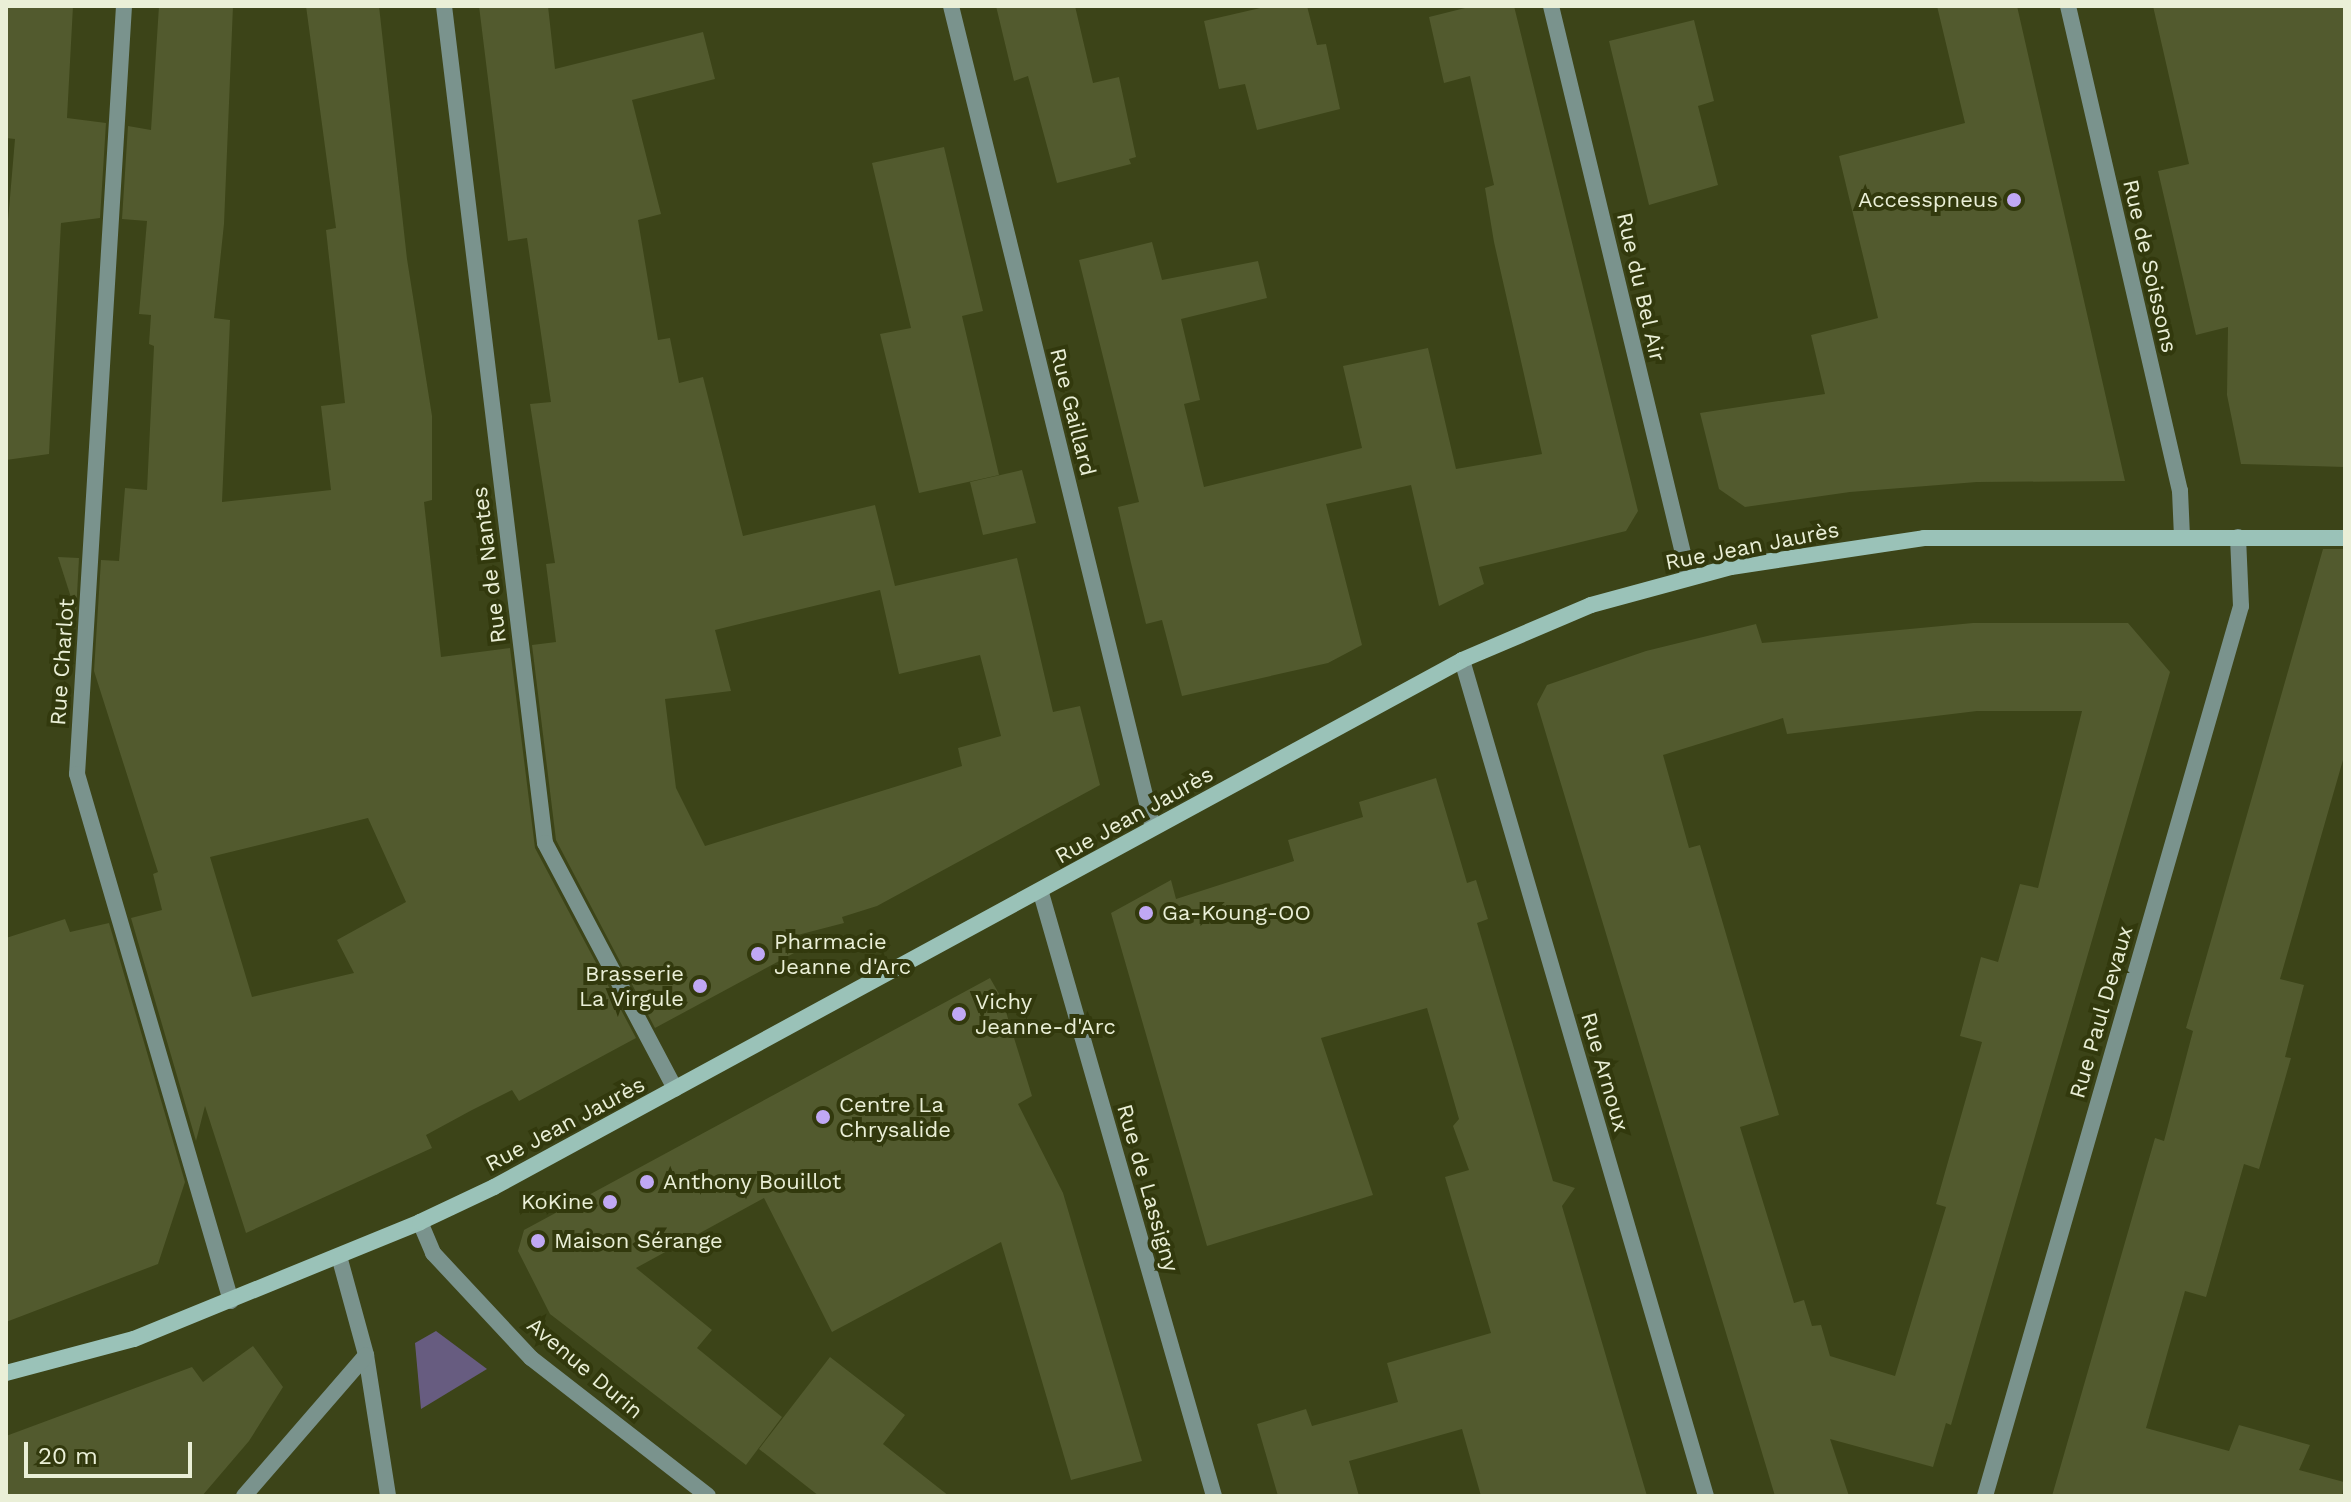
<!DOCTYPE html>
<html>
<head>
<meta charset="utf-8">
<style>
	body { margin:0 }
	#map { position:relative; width:2351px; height:1502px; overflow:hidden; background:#3c4418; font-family:"Work Sans",sans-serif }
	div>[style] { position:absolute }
	.green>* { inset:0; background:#675c80 }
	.building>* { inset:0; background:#525a2e }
	.street>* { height:16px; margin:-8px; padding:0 8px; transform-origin:8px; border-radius:8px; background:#7a938d }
	.secondary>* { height:16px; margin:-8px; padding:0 8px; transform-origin:8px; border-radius:8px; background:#9ac2b8 }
	.dots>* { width:22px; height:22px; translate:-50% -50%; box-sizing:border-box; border:4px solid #32390d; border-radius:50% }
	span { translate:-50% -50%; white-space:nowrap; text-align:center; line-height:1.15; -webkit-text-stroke:8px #32390d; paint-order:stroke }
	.poi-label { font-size:22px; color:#eaefd7 }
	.right { translate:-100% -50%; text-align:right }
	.left { translate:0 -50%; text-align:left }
	.street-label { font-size:22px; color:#eaefd7 }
	.frame { position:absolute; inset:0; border:8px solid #eaefd7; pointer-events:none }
	.scale { position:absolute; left:24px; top:1442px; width:168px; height:36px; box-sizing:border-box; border:4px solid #eaefd7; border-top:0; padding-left:10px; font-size:24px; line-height:28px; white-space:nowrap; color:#eaefd7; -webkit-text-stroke:6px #32390d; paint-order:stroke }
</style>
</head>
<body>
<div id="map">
	<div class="green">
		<i style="clip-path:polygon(436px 1331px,487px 1369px,421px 1409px,415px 1343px)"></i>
	</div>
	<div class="building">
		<i style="clip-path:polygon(6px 6px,73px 6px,67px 118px,106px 123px,100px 218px,61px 223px,49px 454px,6px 460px,6px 244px,15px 139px,6px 138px)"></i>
		<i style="clip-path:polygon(evenodd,159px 6px,233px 6px,224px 224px,214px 318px,230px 320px,222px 502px,331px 490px,321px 406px,345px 403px,326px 230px,336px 228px,306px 6px,379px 6px,407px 259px,432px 416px,432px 500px,424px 502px,441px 657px,510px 648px,535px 848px,636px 1038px,519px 1101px,512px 1090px,472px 1110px,426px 1135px,432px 1148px,246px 1233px,205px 1106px,196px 1141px,131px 918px,162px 910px,153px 874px,158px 872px,94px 671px,101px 560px,119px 561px,125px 488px,147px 490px,154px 346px,149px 344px,151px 315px,139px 314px,147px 221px,122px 219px,128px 126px,151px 130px,159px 6px,368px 818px,406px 902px,337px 940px,354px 973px,252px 997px,210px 857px,368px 818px)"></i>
		<i style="clip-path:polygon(evenodd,479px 6px,548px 6px,555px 69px,703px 32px,715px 79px,632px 100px,661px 214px,638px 220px,658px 340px,670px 338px,679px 383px,703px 377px,743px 536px,875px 505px,895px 586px,1017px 558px,1053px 712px,1080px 706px,1100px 785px,877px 906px,842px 917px,844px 923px,790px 937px,794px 953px,655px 1028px,556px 840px,532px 645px,556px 642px,546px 564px,555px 563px,530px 404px,551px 402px,527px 238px,508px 241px,479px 6px,880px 590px,899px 674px,980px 655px,1001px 736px,958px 748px,962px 766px,705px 846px,676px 788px,665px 699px,731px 691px,715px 630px,880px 590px)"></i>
		<i style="clip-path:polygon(996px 6px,1075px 6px,1093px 83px,1119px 77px,1136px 157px,1129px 159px,1131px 164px,1057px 183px,1028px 76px,1014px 81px)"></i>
		<i style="clip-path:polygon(1269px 6px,1307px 6px,1317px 45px,1326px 44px,1340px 109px,1257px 130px,1245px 84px,1219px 89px,1204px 21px)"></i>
		<i style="clip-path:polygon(1473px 6px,1514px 6px,1638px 511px,1626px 531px,1479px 567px,1484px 584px,1439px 606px,1411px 485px,1326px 504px,1362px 645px,1328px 663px,1182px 696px,1162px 620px,1146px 624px,1131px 563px,1118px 507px,1139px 502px,1079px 260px,1152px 242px,1162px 280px,1258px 261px,1267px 298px,1181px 319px,1200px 400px,1184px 404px,1204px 487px,1362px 448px,1343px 366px,1428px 348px,1456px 469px,1542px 454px,1494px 242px,1485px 188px,1494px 185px,1470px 76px,1444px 83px,1429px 17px)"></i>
		<i style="clip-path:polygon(1937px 6px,2017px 6px,2125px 481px,1977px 482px,1850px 492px,1745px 507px,1719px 489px,1700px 413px,1825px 394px,1811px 335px,1878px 318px,1839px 156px,1965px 123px)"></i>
		<i style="clip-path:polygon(2153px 6px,2345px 6px,2345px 467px,2241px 464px,2227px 395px,2228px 327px,2196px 335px,2158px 171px,2189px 164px)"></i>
		<i style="clip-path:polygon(1694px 20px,1714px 101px,1698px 106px,1718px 185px,1649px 205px,1609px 41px)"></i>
		<i style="clip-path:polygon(944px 147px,983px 311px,962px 316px,999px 475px,919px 493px,880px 334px,911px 328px,872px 163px)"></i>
		<i style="clip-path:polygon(1022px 470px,1036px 523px,983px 535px,970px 482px)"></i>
		<i style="clip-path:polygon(2323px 549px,2345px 549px,2345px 753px,2280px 979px,2304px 985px,2285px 1057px,2291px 1058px,2259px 1169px,2244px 1164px,2206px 1297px,2185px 1291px,2146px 1428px,2229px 1451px,2239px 1425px,2310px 1445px,2299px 1470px,2344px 1482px,2342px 1496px,2052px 1496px,2155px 1138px,2164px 1141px,2193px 1031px,2186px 1028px)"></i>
		<i style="clip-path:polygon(58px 557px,79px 558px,76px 613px)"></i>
		<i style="clip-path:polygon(evenodd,1973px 623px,2128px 623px,2170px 672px,1951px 1425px,1946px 1423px,1933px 1467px,1830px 1439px,1849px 1496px,1775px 1496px,1537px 704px,1547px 685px,1646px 651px,1756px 624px,1762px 643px,1973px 623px,1977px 711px,2082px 711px,2038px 888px,2020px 884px,1998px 962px,1981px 957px,1960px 1036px,1982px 1042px,1936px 1204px,1946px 1207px,1895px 1376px,1830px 1356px,1821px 1325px,1812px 1326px,1804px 1300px,1794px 1303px,1740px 1127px,1779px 1115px,1700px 845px,1689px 848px,1663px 755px,1783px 718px,1787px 734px,1977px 711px)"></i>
		<i style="clip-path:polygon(1436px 778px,1467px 883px,1476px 880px,1488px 919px,1477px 923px,1553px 1181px,1575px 1188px,1562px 1206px,1647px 1496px,1481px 1496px,1462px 1429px,1349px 1461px,1359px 1496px,1278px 1496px,1257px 1424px,1306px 1409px,1312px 1426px,1398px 1402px,1387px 1363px,1491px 1333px,1445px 1177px,1469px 1170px,1453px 1126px,1459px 1119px,1427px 1008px,1321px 1038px,1373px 1195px,1207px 1246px,1111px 913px,1171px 880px,1176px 899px,1294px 861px,1288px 840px,1363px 817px,1359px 802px)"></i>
		<i style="clip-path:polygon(65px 919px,70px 932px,109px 923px,185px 1182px,158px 1264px,6px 1322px,6px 938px)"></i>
		<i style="clip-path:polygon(990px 978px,1002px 999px,1032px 1096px,1018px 1104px,1063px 1193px,1142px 1461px,1071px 1480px,1001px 1242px,832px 1332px,764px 1198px,636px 1268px,712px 1330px,697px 1348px,782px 1417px,746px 1465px,550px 1314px,518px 1251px,524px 1230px)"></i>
		<i style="clip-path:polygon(253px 1346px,283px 1387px,249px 1441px,202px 1496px,6px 1496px,6px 1436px,192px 1367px,203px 1382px)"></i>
		<i style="clip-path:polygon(830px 1357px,905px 1415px,883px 1444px,949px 1496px,819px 1496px,759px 1449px)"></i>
	</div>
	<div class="street">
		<i style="left:124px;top:6px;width:769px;rotate:93.5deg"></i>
		<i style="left:77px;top:774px;width:549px;rotate:73.71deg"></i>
		<i style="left:444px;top:6px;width:843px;rotate:83.12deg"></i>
		<i style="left:545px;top:843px;width:278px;rotate:62.1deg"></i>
		<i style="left:951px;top:6px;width:846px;rotate:76.19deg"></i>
		<i style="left:1551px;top:6px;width:588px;rotate:76.44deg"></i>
		<i style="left:2068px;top:6px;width:498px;rotate:77deg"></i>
		<i style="left:2180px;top:491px;width:46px;rotate:87.5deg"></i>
		<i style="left:1462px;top:660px;width:871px;rotate:73.73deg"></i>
		<i style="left:1041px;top:893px;width:627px;rotate:73.99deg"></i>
		<i style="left:420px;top:1222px;width:34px;rotate:67deg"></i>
		<i style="left:433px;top:1253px;width:144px;rotate:47deg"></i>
		<i style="left:531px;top:1358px;width:224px;rotate:37.9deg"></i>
		<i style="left:339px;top:1256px;width:103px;rotate:74.7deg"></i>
		<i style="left:366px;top:1355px;width:143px;rotate:81.1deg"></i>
		<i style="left:244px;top:1496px;width:186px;rotate:-49.1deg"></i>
		<i style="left:1985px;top:1496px;width:926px;rotate:-73.95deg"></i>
		<i style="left:2241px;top:606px;width:69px;rotate:-92.5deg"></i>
	</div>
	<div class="secondary">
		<i style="left:6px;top:1373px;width:132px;rotate:-14.9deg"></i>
		<i style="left:134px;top:1339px;width:309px;rotate:-22.2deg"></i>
		<i style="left:420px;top:1222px;width:82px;rotate:-25.3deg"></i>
		<i style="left:494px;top:1187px;width:1102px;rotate:-28.56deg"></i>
		<i style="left:1462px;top:660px;width:140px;rotate:-23.1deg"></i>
		<i style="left:1591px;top:605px;width:145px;rotate:-15.2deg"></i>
		<i style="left:1731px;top:567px;width:195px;rotate:-8.5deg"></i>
		<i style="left:1924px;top:538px;width:421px"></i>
	</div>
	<div class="dots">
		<i style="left:2014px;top:200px;background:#c0a8f4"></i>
		<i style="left:1146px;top:913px;background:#c0a8f4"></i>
		<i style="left:758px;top:954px;background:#c0a8f4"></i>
		<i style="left:700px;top:986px;background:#c0a8f4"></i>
		<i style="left:959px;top:1014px;background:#c0a8f4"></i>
		<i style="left:823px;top:1117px;background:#c0a8f4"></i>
		<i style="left:647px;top:1182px;background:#c0a8f4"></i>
		<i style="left:610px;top:1202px;background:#c0a8f4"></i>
		<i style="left:538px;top:1241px;background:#c0a8f4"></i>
	</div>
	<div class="poi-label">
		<span class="right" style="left:1998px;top:200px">Accesspneus</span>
		<span class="left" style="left:1162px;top:913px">Ga-Koung-OO</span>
		<span class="left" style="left:774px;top:954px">Pharmacie<br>Jeanne d'Arc</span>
		<span class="right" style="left:684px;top:986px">Brasserie<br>La Virgule</span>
		<span class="left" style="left:975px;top:1014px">Vichy<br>Jeanne-d'Arc</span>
		<span class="left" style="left:839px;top:1117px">Centre La<br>Chrysalide</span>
		<span class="left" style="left:663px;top:1182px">Anthony Bouillot</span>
		<span class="right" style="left:594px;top:1202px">KoKine</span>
		<span class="left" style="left:554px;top:1241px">Maison Sérange</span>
	</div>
	<div class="street-label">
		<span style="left:2150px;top:266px;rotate:77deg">Rue de Soissons</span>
		<span style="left:1641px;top:287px;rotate:77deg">Rue du Bel Air</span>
		<span style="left:1073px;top:412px;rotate:76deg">Rue Gaillard</span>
		<span style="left:1752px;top:546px;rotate:-11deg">Rue Jean Jaurès</span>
		<span style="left:489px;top:565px;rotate:-97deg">Rue de Nantes</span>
		<span style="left:62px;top:662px;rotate:-86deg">Rue Charlot</span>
		<span style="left:1134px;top:815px;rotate:-29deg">Rue Jean Jaurès</span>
		<span style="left:2101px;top:1012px;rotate:-74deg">Rue Paul Devaux</span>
		<span style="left:1605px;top:1072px;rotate:74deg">Rue Arnoux</span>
		<span style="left:565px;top:1124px;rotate:-28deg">Rue Jean Jaurès</span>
		<span style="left:1148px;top:1188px;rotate:74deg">Rue de Lassigny</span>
		<span style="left:585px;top:1368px;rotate:40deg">Avenue Durin</span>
	</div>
	<div class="frame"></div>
	<div class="scale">20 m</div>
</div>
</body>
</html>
